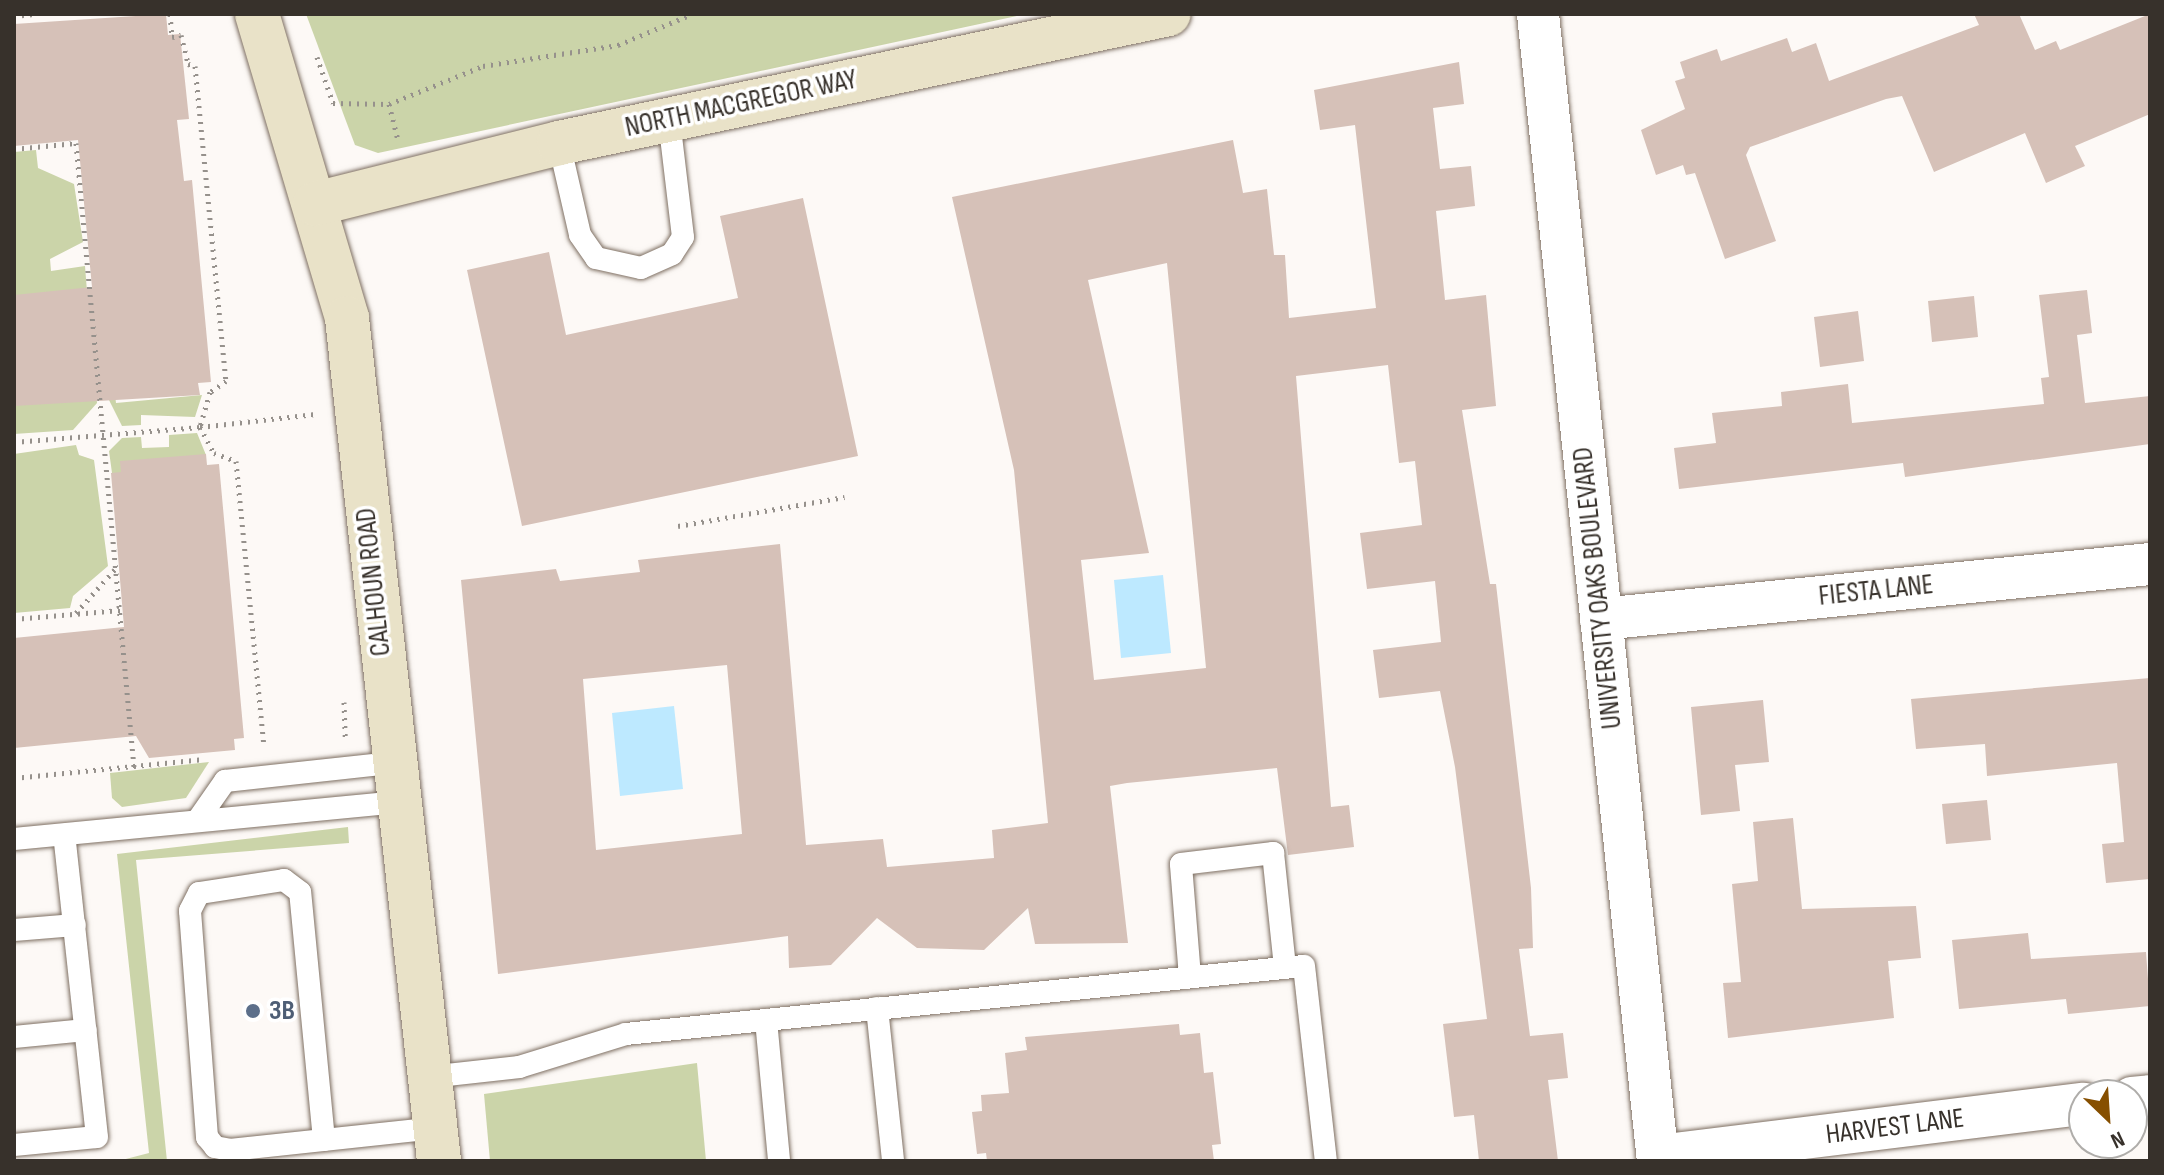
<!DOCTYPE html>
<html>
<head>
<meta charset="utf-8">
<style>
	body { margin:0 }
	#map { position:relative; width:2164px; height:1175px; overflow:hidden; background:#fdf9f6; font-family:"Sofia Sans Condensed",sans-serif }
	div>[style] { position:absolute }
	.green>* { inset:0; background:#cbd4a9 }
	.water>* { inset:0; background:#bde9ff }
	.building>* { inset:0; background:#d6c1b8 }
	.path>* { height:5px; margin-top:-2.5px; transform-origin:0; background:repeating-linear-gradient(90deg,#96918c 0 2px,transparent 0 8px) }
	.roads { filter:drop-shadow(0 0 2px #7f7063) drop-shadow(0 0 2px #7f7063) }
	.lane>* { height:22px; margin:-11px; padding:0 11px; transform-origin:11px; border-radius:11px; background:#fff }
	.street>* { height:42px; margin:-21px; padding:0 21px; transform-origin:21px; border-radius:21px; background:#fff }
	.secondary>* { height:44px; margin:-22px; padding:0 22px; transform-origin:22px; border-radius:22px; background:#e9e2c8 }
	.dots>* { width:22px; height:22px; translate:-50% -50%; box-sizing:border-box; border:4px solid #fff; border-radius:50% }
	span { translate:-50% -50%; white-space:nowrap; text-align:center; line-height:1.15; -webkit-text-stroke:7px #fff; paint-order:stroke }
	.street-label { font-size:28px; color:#37312b }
	.service-label { font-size:28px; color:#4e5e75; font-weight:700 }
	.left { translate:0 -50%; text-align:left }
	.frame { position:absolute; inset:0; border:16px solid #37312b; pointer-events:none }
	.north { position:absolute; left:2068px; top:1079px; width:80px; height:80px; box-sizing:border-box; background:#fff; border:2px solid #afadaa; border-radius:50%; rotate:155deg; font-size:22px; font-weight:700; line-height:32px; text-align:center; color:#37312b }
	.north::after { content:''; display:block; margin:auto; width:28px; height:36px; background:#864f00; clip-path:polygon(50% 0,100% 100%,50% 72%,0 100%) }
</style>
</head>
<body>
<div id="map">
	<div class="green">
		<i style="clip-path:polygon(306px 14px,1026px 14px,378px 153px,355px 145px)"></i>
		<i style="clip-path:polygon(36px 150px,38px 168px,74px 184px,83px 242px,50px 259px,51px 271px,85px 266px,89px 317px,14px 295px,14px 152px)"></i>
		<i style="clip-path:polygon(94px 367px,97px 403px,73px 430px,14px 434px,14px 402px)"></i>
		<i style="clip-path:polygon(106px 394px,115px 394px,116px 403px,202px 395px,195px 417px,141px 415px,141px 425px,122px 426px)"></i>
		<i style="clip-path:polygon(197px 433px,206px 455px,121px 462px,121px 473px,112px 473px,109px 451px,122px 438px,141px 437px,142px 448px,169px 447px,169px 435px)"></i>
		<i style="clip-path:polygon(76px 445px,79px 455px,94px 460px,108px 566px,73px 596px,70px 608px,14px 613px,14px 454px)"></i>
		<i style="clip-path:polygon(209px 762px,186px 798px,122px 807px,112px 798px,110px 773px)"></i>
		<i style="clip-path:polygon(348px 827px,349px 843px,136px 860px,167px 1161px,118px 1161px,149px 1153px,117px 854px)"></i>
		<i style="clip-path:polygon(697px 1063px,706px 1161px,490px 1161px,484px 1094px)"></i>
	</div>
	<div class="water">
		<i style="clip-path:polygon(1163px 575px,1171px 653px,1121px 658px,1114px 580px)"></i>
		<i style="clip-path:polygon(674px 706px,683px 789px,620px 796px,612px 713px)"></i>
	</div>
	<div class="building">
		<i style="clip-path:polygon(166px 14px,168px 35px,180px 34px,189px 119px,177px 120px,184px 181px,192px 180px,211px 382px,198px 383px,200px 395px,14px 406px,14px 295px,92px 287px,78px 140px,14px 146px,14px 24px)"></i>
		<i style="clip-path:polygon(1974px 14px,2019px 14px,2035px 50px,2056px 41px,2060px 50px,2150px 14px,2150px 114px,2075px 146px,2085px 166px,2046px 183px,2025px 133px,1934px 172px,1902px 96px,1886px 99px,1750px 147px,1746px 155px,1776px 241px,1725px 259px,1695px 173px,1686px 175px,1683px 165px,1656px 175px,1641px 130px,1685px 109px,1675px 81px,1685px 78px,1680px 62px,1717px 49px,1721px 61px,1787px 38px,1792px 52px,1816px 43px,1829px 81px,1979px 25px)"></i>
		<i style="clip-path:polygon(evenodd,1459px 62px,1464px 104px,1433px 108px,1440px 169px,1471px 166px,1475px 206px,1436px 211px,1445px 300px,1486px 295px,1496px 406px,1462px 410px,1490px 584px,1496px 584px,1531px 888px,1533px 948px,1519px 949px,1530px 1036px,1563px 1033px,1568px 1078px,1548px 1080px,1558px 1161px,1479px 1161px,1474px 1115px,1454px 1117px,1443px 1024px,1487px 1019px,1455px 767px,1440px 691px,1379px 698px,1373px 650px,1441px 642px,1435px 581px,1367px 589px,1360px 533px,1422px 525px,1415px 461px,1399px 463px,1388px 365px,1296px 376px,1331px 807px,1349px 805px,1354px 847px,1288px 855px,1277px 768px,1127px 783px,1110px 786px,1128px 943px,1035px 944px,1028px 908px,984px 950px,917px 948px,877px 918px,831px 965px,789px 968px,788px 936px,498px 974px,461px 580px,556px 569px,560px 581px,640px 572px,638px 560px,780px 544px,806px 845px,883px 839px,887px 867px,994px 858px,992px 830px,1048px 823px,1014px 470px,952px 197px,1233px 140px,1243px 193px,1267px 189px,1274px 255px,1285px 255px,1289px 318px,1376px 308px,1355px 125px,1320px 130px,1314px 90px,1459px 62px,1167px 263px,1206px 668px,1094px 680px,1081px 560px,1149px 553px,1088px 280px,1167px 263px,1459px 62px,727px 665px,742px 834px,596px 850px,583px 679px,727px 665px)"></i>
		<i style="clip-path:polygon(803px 198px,858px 456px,522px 526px,467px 270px,549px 252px,566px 335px,738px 298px,720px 216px)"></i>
		<i style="clip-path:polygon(2087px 290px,2092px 333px,2077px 335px,2085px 403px,2150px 396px,2150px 444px,1905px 477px,1903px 463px,1679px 489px,1674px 448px,1716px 443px,1712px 413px,1782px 406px,1781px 392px,1848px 384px,1852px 423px,2044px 404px,2041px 378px,2049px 377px,2039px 295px)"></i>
		<i style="clip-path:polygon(1974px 296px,1978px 337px,1932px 342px,1928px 301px)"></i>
		<i style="clip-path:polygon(1858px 311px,1864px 361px,1820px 367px,1814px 317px)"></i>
		<i style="clip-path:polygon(206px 454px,207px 465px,219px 464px,244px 738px,234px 739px,235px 750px,149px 758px,136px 736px,14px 748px,14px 638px,124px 627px,111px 473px,121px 472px,120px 461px)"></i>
		<i style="clip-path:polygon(2150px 678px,2150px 879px,2106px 883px,2102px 844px,2124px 842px,2117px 763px,1987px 776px,1985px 744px,1916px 749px,1911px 699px)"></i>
		<i style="clip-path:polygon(1763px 700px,1769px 762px,1735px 765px,1740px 811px,1701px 815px,1691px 707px)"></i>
		<i style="clip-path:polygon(1987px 800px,1991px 840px,1946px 844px,1942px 804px)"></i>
		<i style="clip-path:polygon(1793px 818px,1802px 909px,1916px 906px,1921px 958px,1888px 961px,1894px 1018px,1728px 1038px,1723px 983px,1741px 982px,1732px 884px,1758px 881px,1753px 822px)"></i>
		<i style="clip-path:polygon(2028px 933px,2031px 959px,2146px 952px,2150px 1006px,2068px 1014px,2066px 999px,1959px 1009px,1952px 940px)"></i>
		<i style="clip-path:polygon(1179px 1024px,1180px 1035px,1200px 1033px,1204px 1073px,1213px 1072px,1221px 1144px,1212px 1145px,1214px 1161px,987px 1161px,986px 1153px,977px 1154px,972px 1112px,982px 1111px,981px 1095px,1009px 1093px,1005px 1053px,1027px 1050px,1025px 1037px)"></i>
	</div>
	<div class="path">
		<i style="left:170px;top:14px;width:23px;rotate:85deg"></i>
		<i style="left:172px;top:37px;width:9px;rotate:-13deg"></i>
		<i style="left:181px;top:35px;width:30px;rotate:76deg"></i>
		<i style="left:188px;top:64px;width:7px;rotate:16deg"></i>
		<i style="left:195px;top:66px;width:317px;rotate:84.4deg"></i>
		<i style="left:226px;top:381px;width:19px;rotate:145deg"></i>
		<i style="left:210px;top:392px;width:36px;rotate:106deg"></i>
		<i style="left:200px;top:427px;width:116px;rotate:-6.4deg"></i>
		<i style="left:14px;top:16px;width:20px;rotate:-6deg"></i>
		<i style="left:317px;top:57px;width:49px;rotate:70.8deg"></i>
		<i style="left:333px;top:103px;width:56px;rotate:1deg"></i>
		<i style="left:389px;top:104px;width:101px;rotate:-22deg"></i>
		<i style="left:483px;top:66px;width:137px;rotate:-8.8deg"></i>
		<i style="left:618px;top:45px;width:80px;rotate:-22.7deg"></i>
		<i style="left:389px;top:104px;width:38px;rotate:76deg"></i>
		<i style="left:14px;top:149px;width:62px;rotate:-5.5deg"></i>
		<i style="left:76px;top:143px;width:627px;rotate:84.69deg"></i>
		<i style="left:14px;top:442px;width:187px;rotate:-4.6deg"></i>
		<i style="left:200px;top:427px;width:30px;rotate:62deg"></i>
		<i style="left:214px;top:453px;width:23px;rotate:20deg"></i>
		<i style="left:236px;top:461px;width:287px;rotate:84.4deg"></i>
		<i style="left:678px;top:526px;width:169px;rotate:-9.9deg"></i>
		<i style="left:76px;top:613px;width:62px;rotate:-48.3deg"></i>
		<i style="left:14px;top:619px;width:107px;rotate:-4.8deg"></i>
		<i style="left:344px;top:702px;width:38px;rotate:88deg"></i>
		<i style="left:14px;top:778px;width:191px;rotate:-5.7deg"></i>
	</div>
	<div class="roads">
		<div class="lane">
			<i style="left:559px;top:143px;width:94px;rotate:77.1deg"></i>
			<i style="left:580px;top:235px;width:28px;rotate:55deg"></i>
			<i style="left:596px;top:258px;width:46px;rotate:12.5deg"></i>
			<i style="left:641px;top:268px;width:34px;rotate:-24deg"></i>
			<i style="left:672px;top:254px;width:20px;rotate:-57deg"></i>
			<i style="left:683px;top:237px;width:119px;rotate:-96.8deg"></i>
			<i style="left:197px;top:821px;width:49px;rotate:-55deg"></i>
			<i style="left:225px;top:781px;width:168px;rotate:-6.2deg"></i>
			<i style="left:14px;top:839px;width:384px;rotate:-5.5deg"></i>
			<i style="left:14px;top:930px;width:61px;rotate:-4.7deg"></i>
			<i style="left:1190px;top:977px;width:113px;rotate:-94.6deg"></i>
			<i style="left:1181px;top:864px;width:93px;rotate:-6.8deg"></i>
			<i style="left:1273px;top:853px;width:115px;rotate:84deg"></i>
			<i style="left:877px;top:1008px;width:154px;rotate:84deg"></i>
			<i style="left:766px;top:1020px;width:142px;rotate:84.7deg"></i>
			<i style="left:14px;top:1037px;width:72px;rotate:-5.6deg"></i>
			<i style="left:429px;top:1077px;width:91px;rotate:-6.3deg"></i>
			<i style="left:519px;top:1067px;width:112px;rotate:-17.1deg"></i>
			<i style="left:626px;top:1034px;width:681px;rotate:-5.73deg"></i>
			<i style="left:1304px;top:966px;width:196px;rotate:83.6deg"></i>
			<i style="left:324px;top:1140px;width:249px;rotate:-95.5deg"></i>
			<i style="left:300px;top:892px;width:20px;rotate:-143deg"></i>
			<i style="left:284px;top:880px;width:86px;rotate:171.3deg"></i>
			<i style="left:199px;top:893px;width:20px;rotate:117deg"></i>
			<i style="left:190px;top:911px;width:227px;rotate:85.7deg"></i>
			<i style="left:207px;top:1137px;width:13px;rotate:51deg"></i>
			<i style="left:215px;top:1147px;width:15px;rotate:11deg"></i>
			<i style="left:230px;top:1150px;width:206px;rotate:-6.1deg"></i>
			<i style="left:14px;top:1145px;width:83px;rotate:-5.5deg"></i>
			<i style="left:97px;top:1137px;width:304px;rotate:-96.2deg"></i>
		</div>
		<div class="street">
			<i style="left:1538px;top:14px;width:1153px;rotate:84.03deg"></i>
			<i style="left:1601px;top:619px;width:552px;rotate:-5.72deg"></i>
			<i style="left:2132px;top:1098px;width:18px;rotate:-6deg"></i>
			<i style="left:1658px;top:1156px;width:429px;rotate:-7deg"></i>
		</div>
		<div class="secondary">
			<i style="left:257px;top:14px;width:317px;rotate:73.5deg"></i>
			<i style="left:347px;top:318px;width:848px;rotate:83.77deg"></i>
			<i style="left:315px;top:204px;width:252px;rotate:-14deg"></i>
			<i style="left:559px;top:143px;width:623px;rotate:-11.94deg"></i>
		</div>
	</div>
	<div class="dots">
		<i style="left:253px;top:1011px;background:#5c6f8a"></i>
	</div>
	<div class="street-label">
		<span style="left:741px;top:104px;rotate:-12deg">NORTH MACGREGOR WAY</span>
		<span style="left:374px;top:582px;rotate:-96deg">CALHOUN ROAD</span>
		<span style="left:1598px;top:588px;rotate:-96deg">UNIVERSITY OAKS BOULEVARD</span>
		<span style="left:1876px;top:591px;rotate:-6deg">FIESTA LANE</span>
		<span style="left:1895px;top:1127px;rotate:-7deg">HARVEST LANE</span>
	</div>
	<div class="service-label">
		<span class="left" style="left:269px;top:1011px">3B</span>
	</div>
	<div class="frame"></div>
	<div class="north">N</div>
</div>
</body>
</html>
